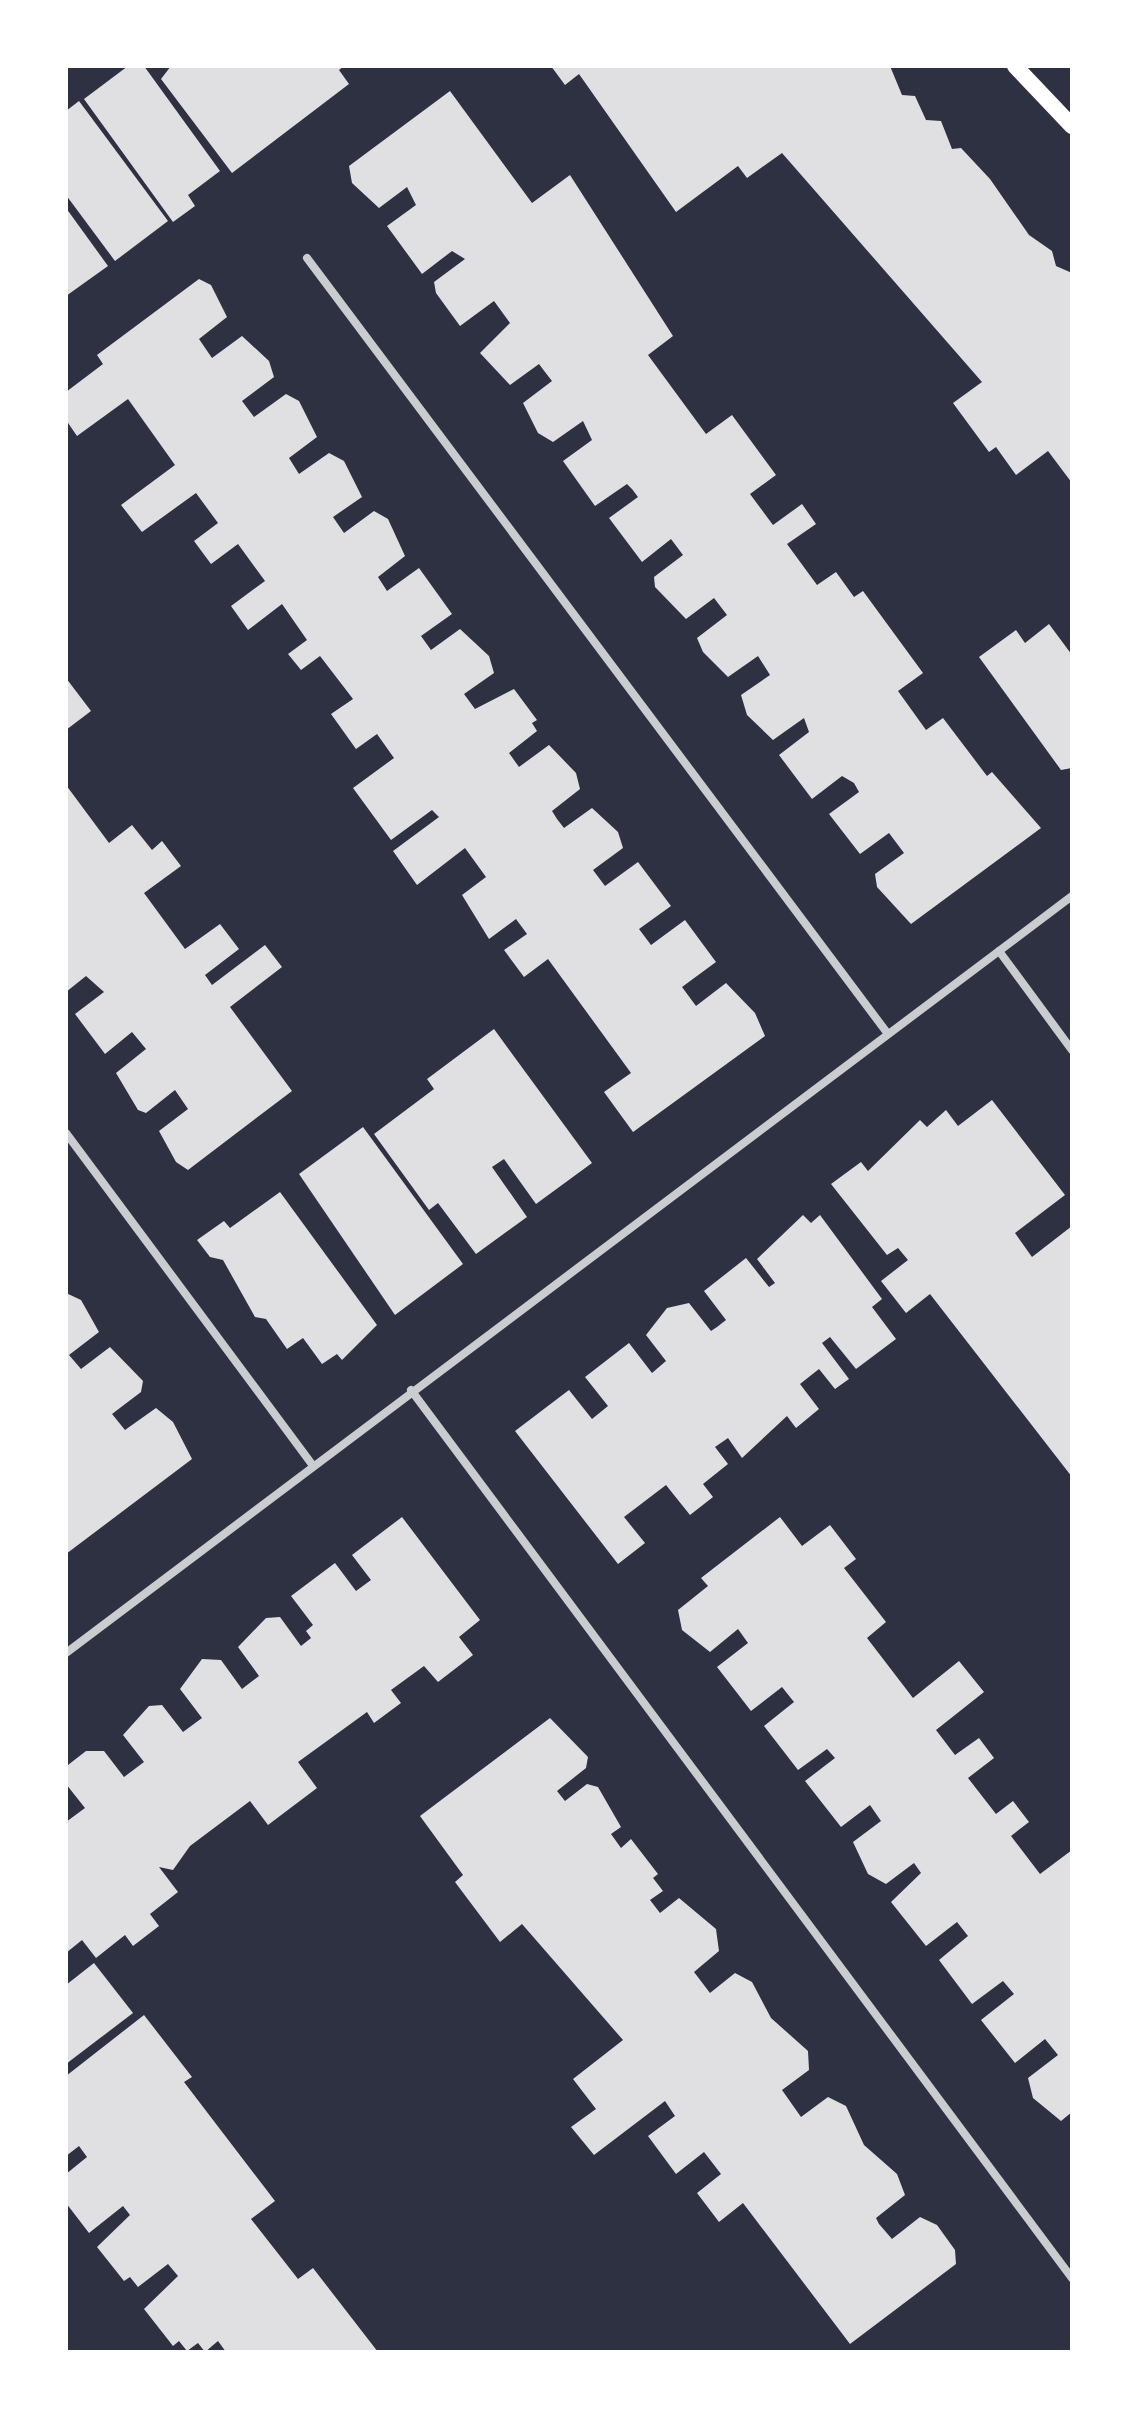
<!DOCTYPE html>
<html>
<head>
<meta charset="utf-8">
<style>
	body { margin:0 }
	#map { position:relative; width:1138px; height:2418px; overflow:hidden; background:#2d3142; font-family:"Source Sans 3",sans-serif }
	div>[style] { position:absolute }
	.building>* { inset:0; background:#e0e0e3 }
	.minor>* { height:8px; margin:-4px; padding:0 4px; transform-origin:4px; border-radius:4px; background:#caccd0 }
	.secondary>* { height:16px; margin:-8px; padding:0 8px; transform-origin:8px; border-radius:8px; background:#fff }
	span { translate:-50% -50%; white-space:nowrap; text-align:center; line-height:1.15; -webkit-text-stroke:7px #fff; paint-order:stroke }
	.frame { position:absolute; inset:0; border:68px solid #fff; pointer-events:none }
</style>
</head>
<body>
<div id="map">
	<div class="building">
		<i style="clip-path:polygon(128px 66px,144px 66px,220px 171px,188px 195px,195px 206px,173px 222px,84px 99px)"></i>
		<i style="clip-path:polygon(171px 66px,344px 66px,339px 70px,349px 84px,232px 173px,161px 79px)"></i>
		<i style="clip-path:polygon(551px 66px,890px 66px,902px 95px,915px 96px,926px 120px,941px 121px,952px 149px,961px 148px,990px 179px,1029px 235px,1052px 251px,1056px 266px,1072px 273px,1072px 483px,1048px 451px,1016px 475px,996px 447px,989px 452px,953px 403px,982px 382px,782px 153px,747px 178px,738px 166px,676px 212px,579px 74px,565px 85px)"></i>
		<i style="clip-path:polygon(450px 91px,532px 203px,570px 175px,673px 336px,648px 355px,706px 434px,732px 415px,776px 475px,750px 494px,773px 525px,802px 504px,816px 524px,787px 544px,817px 585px,836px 572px,854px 597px,863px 591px,923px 673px,898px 691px,926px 730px,943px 718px,987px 776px,992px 772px,1041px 828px,911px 924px,877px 887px,875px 874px,904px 853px,889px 833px,860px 854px,829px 814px,859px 792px,854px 783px,842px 776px,812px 799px,779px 755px,809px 732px,804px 718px,773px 740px,747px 715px,741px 695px,770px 675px,758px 656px,728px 677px,703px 652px,697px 638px,727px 615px,714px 598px,686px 619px,655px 587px,654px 577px,683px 555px,671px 539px,642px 562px,609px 518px,638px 497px,632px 489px,627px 484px,595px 506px,563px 461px,592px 440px,583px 421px,553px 442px,538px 433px,523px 403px,552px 381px,545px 372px,539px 364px,510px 385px,480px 353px,510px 323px,494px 301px,460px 326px,436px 293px,434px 282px,465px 259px,452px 251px,422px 274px,387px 226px,416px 205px,407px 187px,379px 208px,352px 183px,349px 166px)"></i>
		<i style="clip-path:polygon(79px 101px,168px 221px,115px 261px,66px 195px,66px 111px)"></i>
		<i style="clip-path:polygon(66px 208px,108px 266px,66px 296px)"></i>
		<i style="clip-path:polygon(199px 279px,211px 285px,227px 317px,199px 339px,212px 358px,242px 336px,269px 361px,274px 377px,242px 401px,254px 417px,286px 394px,299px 401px,317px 437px,289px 458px,299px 474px,329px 453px,344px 461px,362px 497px,333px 517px,344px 533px,374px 511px,388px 519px,405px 556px,378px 577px,387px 591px,419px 568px,452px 614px,421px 636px,431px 650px,460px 629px,489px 656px,494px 673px,464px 694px,475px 709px,514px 689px,537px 720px,532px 723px,537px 731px,509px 753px,519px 767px,549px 745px,576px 773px,580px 789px,552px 811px,557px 819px,564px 828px,592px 808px,618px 832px,623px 848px,593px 870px,605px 886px,638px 862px,671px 906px,639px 929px,651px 945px,685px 920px,716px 962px,682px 987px,696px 1006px,726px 983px,755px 1013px,765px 1036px,633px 1132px,604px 1092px,631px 1073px,548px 959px,524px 977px,504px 950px,527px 934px,516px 919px,489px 939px,462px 895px,486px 877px,465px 848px,417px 885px,393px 851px,439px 817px,432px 810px,391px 840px,353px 788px,394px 758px,377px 734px,356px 749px,331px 714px,353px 699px,320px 656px,301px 670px,288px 654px,307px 640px,282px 604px,248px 630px,231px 606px,265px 581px,238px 544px,211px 564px,194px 541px,218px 523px,196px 493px,142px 532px,121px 505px,175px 465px,128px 399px,77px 436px,66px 420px,66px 392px,103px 364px,97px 355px)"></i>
		<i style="clip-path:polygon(1049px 624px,1072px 655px,1072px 768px,1061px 770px,979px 657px,1016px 630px,1025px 643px)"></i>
		<i style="clip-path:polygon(66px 678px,91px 711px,66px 730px)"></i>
		<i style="clip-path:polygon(66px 785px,109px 843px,132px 825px,152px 850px,162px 841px,181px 866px,144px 893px,185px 949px,220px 924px,239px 949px,205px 975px,212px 985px,265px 945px,282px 967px,230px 1007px,292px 1091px,188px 1170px,176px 1162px,159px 1131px,188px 1109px,175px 1090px,146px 1113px,138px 1110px,116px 1073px,146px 1049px,132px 1032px,105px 1054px,75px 1014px,104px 992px,86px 976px,66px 992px)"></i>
		<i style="clip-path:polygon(494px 1029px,592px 1163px,536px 1204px,504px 1159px,492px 1167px,527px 1217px,476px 1254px,438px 1203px,429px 1210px,374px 1134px,434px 1089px,427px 1079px)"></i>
		<i style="clip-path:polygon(992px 1100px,1065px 1195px,1015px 1233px,1032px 1257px,1072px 1226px,1072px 1477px,930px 1294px,906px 1313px,881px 1281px,908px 1260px,898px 1248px,887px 1255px,831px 1184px,861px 1162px,868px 1171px,920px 1120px,927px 1127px,946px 1110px,958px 1126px)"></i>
		<i style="clip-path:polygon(363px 1127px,463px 1264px,395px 1315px,299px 1174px)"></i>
		<i style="clip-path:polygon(280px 1192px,377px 1325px,342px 1360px,337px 1354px,322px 1364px,303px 1338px,287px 1349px,266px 1319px,255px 1317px,223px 1260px,210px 1257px,197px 1240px,224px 1221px,230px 1228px)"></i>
		<i style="clip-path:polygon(803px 1215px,811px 1223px,820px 1215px,882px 1299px,872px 1307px,896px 1339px,856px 1369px,830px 1337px,822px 1343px,849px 1379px,835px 1389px,819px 1369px,800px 1384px,819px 1409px,796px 1428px,787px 1416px,742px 1458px,728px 1438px,715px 1447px,728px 1464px,703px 1484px,713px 1497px,690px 1515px,666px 1485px,624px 1517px,645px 1543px,618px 1564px,515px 1431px,569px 1390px,592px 1419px,608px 1406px,585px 1377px,629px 1343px,652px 1373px,666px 1361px,646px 1335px,667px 1308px,689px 1303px,711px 1331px,717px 1327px,726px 1320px,704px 1291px,746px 1258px,769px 1287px,775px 1283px,757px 1259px)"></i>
		<i style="clip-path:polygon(66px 1293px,81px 1300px,99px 1332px,69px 1355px,81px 1369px,110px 1347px,143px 1381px,141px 1392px,112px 1414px,125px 1430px,156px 1408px,173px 1422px,192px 1459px,66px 1554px)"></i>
		<i style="clip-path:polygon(402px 1517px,480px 1620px,459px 1637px,473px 1655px,438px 1682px,424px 1666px,391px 1690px,401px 1703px,374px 1723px,367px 1712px,298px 1762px,317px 1788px,268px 1825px,250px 1801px,190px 1846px,173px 1870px,159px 1867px,178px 1892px,150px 1914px,159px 1926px,133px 1946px,125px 1935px,96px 1958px,82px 1940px,66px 1953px,66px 1822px,85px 1808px,66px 1784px,68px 1765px,86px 1751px,104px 1751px,124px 1777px,144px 1762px,123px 1735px,149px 1706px,162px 1705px,183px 1732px,202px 1718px,180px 1689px,202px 1659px,221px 1660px,242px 1689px,251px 1682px,259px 1676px,238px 1647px,266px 1618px,280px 1617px,301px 1646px,311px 1638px,306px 1631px,313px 1625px,291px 1596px,335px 1563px,356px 1591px,371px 1580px,352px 1555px)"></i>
		<i style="clip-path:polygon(780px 1517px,802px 1546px,830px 1525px,856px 1559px,844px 1568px,886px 1622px,867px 1638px,913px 1698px,959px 1661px,984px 1692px,936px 1730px,955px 1755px,979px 1738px,994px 1758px,968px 1778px,996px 1814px,1013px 1801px,1029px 1822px,1011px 1836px,1040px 1874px,1072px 1850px,1072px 2112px,1061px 2121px,1033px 2098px,1028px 2078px,1058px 2055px,1045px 2039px,1015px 2063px,981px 2020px,1014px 1994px,1003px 1981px,972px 2004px,939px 1960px,968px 1936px,957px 1922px,926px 1946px,891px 1902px,921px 1873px,914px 1863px,886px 1884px,868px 1874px,853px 1842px,881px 1821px,870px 1805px,841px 1827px,805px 1781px,835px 1758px,827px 1749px,798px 1770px,764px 1726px,794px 1702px,782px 1687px,751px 1711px,717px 1667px,748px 1643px,738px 1629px,710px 1652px,682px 1630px,678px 1610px,708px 1586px,701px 1578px)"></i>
		<i style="clip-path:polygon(550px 1718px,588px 1757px,586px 1768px,557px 1791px,565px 1801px,587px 1784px,598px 1787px,621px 1827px,611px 1834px,621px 1848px,631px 1839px,658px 1874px,653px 1878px,663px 1891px,650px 1900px,660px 1913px,679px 1898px,716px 1929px,719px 1951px,694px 1972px,710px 1993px,735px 1973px,752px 1982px,771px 2018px,808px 2051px,809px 2070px,782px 2090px,801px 2117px,828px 2097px,846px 2106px,864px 2145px,897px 2174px,905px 2195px,876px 2218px,879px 2224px,892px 2239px,920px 2217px,937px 2225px,955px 2250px,956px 2264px,850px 2344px,743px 2203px,719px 2222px,697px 2193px,721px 2174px,704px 2152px,676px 2174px,648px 2136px,675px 2116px,665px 2101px,594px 2155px,571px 2127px,596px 2109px,573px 2079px,623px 2040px,522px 1924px,500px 1942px,455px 1882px,463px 1875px,420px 1816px)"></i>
		<i style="clip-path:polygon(94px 1963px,133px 2013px,66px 2064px,66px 1985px)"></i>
		<i style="clip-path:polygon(144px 2015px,192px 2077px,184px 2082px,275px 2201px,251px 2219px,298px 2279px,313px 2268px,378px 2352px,226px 2352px,218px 2341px,205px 2352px,198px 2343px,187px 2351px,179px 2341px,173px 2346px,144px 2309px,178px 2276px,168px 2264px,138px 2287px,130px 2277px,124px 2281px,97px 2247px,130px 2215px,123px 2206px,89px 2233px,66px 2203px,66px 2174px,87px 2157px,79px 2146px,66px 2156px,66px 2076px)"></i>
	</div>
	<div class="minor">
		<i style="left:307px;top:258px;width:969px;rotate:53.18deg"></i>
		<i style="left:999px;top:951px;width:123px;rotate:53.6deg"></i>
		<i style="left:66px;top:1133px;width:412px;rotate:53.4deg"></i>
		<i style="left:411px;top:1390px;width:1107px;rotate:53.34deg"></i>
		<i style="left:66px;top:1653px;width:1259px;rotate:-36.96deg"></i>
	</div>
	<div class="secondary">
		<i style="left:1015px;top:66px;width:83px;rotate:46.5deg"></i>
	</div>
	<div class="frame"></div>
</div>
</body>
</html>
